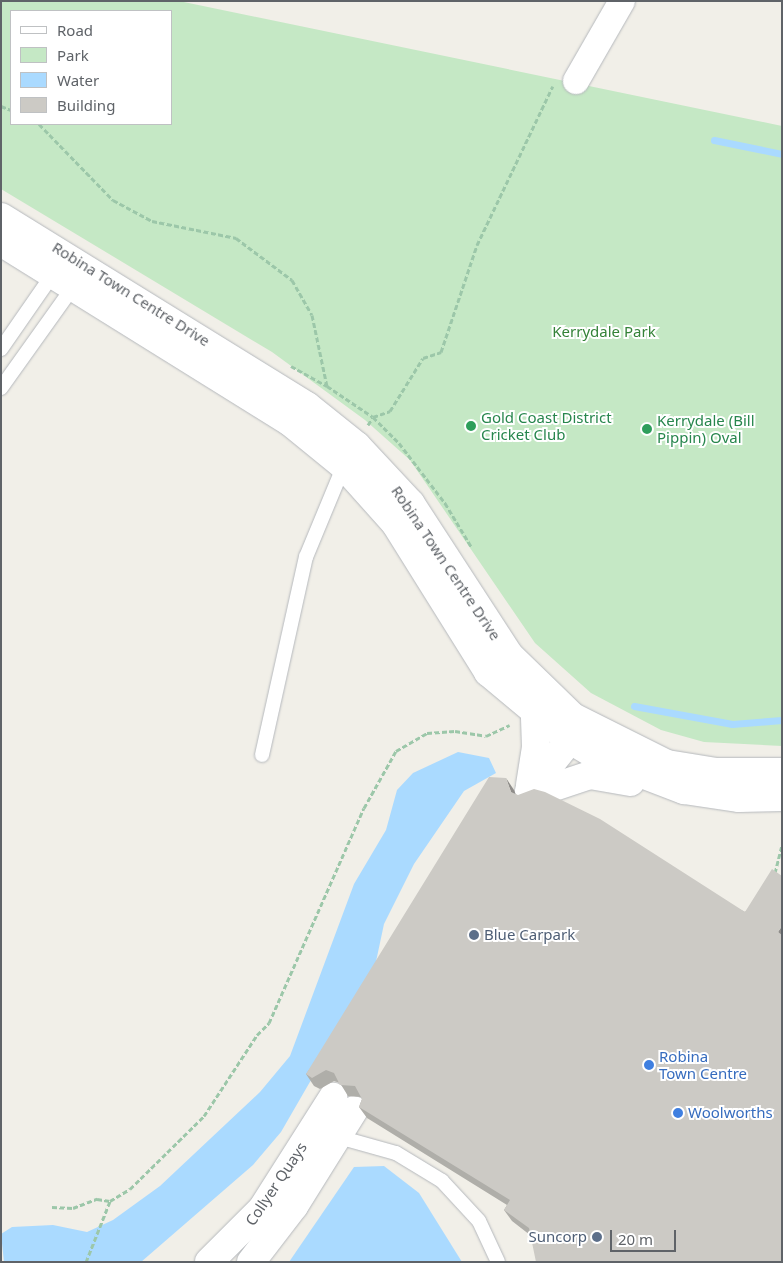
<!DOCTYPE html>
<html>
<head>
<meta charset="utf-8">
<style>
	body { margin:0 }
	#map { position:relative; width:783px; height:1263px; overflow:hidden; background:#f1efe8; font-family:"Noto Sans",sans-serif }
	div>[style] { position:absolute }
	.green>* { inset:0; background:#c5e8c5 }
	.water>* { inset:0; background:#aadaff }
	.stream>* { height:7px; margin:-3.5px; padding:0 3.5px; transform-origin:3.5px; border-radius:3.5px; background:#aadaff }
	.path>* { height:3px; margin-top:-1.5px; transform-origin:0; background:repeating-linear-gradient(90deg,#9cc7a9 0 5px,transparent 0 7.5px) }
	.roads { filter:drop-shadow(0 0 1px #b5b8bc) drop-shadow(0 0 1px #b5b8bc) }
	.lane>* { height:14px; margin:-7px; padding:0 7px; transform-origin:7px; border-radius:7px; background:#fff }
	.street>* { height:26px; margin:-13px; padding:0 13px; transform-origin:13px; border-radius:13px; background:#fff }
	.secondary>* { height:28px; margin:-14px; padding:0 14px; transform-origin:14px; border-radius:14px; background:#fff }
	.wall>* { inset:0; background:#afaea9 }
	.shaded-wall>* { inset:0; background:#8f8d8a }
	.building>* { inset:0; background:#cccac5 }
	.dots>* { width:14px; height:14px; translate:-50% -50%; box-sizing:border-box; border:2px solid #fff; border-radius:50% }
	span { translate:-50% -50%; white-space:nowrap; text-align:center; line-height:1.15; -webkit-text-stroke:4px #fff; paint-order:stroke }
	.street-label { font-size:15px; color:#5f6368 }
	.park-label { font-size:15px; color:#348238 }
	.leisure-label { font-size:15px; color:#27864d }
	.left { translate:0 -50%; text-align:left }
	.service-label { font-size:15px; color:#4e5e75 }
	.right { translate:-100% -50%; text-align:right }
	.shop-label { font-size:15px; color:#366cbe }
	.frame { position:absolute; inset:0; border:2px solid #5f6368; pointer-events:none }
	.legend { position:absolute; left:10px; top:10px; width:162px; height:115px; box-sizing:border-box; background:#fff; border:1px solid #bfc1c3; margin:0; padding:6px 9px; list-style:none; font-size:15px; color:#5f6368 }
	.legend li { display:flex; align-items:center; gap:10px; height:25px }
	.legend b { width:25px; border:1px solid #bfc1c3 }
	.scale { position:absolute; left:610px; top:1230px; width:66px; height:22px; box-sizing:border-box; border:2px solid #5f6368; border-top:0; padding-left:6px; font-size:15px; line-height:18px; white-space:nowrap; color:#5f6368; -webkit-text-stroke:4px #fff; paint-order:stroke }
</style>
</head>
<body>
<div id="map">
	<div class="green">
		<i style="clip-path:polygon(evenodd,1px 1px,179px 1px,782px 126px,782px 746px,704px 742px,661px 730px,591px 693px,535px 643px,410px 460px,365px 420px,272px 352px,1px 189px,1px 1px,11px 11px,171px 11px,171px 124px,11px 124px,11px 11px)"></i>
	</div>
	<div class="water">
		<i style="clip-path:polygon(458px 752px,489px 758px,496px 773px,464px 791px,414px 864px,384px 924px,374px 971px,281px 1132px,253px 1165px,141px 1262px,4px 1262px,1px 1234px,12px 1227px,53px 1225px,87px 1232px,113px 1220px,160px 1186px,260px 1092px,290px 1056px,354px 884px,386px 830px,397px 790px,413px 773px)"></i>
		<i style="clip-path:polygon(384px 1166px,419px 1193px,462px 1262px,289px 1262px,354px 1167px)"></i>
	</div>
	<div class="stream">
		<i style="left:714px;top:140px;width:69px;rotate:11.6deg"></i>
		<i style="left:634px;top:706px;width:100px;rotate:10.4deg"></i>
		<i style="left:732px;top:724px;width:50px;rotate:-4.6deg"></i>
	</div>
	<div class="path">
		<i style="left:1px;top:106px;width:11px;rotate:22deg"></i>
		<i style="left:39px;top:124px;width:106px;rotate:45.8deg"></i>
		<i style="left:113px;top:200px;width:44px;rotate:28.3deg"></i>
		<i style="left:152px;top:221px;width:86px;rotate:11.4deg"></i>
		<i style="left:236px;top:238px;width:70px;rotate:36.9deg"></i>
		<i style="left:292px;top:280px;width:40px;rotate:60.3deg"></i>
		<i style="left:312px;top:315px;width:73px;rotate:78.1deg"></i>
		<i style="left:327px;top:386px;width:55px;rotate:34deg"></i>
		<i style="left:373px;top:417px;width:37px;rotate:45deg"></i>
		<i style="left:399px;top:443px;width:76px;rotate:52.5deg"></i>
		<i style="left:445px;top:503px;width:52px;rotate:59deg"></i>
		<i style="left:291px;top:366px;width:41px;rotate:29.1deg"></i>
		<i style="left:368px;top:425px;width:9px;rotate:-58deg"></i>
		<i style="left:373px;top:417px;width:18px;rotate:-19deg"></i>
		<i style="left:390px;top:411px;width:62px;rotate:-58.1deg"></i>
		<i style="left:423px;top:358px;width:19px;rotate:-18deg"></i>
		<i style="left:441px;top:352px;width:113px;rotate:-71.4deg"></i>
		<i style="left:477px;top:245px;width:176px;rotate:-64.5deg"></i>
		<i style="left:775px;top:873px;width:29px;rotate:-76deg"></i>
		<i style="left:52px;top:1207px;width:21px;rotate:3deg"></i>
		<i style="left:73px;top:1208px;width:26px;rotate:-21deg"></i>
		<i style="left:97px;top:1199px;width:13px;rotate:9deg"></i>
		<i style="left:86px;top:1262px;width:66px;rotate:-68.5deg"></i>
		<i style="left:110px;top:1201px;width:23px;rotate:-31deg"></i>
		<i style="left:130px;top:1189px;width:104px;rotate:-44.6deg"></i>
		<i style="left:204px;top:1116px;width:97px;rotate:-56.8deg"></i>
		<i style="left:257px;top:1035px;width:17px;rotate:-45deg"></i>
		<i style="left:269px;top:1023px;width:235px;rotate:-66.2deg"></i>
		<i style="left:364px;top:808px;width:65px;rotate:-60.7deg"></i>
		<i style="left:396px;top:751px;width:36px;rotate:-30deg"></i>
		<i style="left:427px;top:733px;width:28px;rotate:-4deg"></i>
		<i style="left:455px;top:731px;width:31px;rotate:9deg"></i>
		<i style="left:486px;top:736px;width:26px;rotate:-25deg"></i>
	</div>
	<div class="roads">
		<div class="lane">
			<i style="left:1px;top:349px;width:95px;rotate:-55.3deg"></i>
			<i style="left:1px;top:388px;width:129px;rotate:-54.5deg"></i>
			<i style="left:262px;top:755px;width:203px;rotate:-77.5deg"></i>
			<i style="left:306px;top:557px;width:102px;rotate:-67.5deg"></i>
			<i style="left:335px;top:1136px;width:63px;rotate:15.6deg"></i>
			<i style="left:396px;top:1153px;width:54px;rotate:31.3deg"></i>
			<i style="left:442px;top:1181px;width:54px;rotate:47.2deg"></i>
			<i style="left:479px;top:1221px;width:45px;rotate:65.1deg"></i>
		</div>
		<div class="street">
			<i style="left:576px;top:81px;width:92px;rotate:-60.1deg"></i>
		</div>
		<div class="secondary">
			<i style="left:1px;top:217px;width:360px;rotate:31.7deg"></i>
			<i style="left:307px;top:406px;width:64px;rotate:38.7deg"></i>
			<i style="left:357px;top:446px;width:79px;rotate:47deg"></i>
			<i style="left:411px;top:504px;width:180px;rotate:57deg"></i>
			<i style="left:509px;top:655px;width:89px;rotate:44.1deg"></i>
			<i style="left:573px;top:717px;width:105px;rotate:26.6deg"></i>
			<i style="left:667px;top:764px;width:50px;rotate:9.3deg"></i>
			<i style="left:716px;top:772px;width:66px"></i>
			<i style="left:1px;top:242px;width:340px;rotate:31.9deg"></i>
			<i style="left:290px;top:422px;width:68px;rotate:39.1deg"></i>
			<i style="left:343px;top:465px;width:78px;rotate:48.1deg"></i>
			<i style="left:395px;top:523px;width:176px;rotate:58deg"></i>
			<i style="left:488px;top:672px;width:103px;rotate:39.9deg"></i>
			<i style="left:567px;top:738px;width:39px;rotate:31deg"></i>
			<i style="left:600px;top:758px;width:90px;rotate:20.9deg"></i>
			<i style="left:684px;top:790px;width:56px;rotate:8.3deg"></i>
			<i style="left:739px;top:798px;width:43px;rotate:-1.3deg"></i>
			<i style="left:530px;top:785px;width:38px;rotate:-81deg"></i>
			<i style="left:536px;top:747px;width:32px;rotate:-92deg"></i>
			<i style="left:551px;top:788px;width:41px;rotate:-18.4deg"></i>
			<i style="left:590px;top:775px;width:41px;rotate:9.9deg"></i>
			<i style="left:529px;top:791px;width:83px;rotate:-51.3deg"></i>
			<i style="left:209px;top:1262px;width:75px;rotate:-45deg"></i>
			<i style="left:262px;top:1209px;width:133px;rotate:-57.6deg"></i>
			<i style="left:251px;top:1262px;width:71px;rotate:-52.5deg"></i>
			<i style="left:294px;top:1206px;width:113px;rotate:-58deg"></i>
		</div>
	</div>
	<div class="wall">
		<i style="clip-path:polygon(514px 790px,515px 794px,745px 912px,782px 876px,530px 1235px,512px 1221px,504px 1210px,507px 1205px,367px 1118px,359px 1107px,362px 1099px,361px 1097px,348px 1096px,340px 1083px,334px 1081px,320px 1089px,314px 1086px,306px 1074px)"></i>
	</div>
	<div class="shaded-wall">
		<i style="clip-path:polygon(506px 778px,514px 790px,519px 803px,511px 792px)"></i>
		<i style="clip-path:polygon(782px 926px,782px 938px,778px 932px)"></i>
	</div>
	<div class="building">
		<i style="clip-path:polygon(489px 777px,506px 778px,511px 792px,518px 795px,534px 789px,545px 792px,600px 819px,745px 912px,772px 869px,782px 876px,782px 926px,778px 932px,782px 935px,782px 1262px,536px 1262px,529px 1228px,504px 1210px,510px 1200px,359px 1107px,362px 1099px,355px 1086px,340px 1085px,334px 1073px,326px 1070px,312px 1078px,306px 1074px)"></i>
	</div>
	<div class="dots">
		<i style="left:471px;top:426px;background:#2e9e5b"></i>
		<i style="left:647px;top:429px;background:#2e9e5b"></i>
		<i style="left:474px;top:935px;background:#5c6f8a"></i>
		<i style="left:649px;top:1065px;background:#3f7fe0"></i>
		<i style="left:678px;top:1113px;background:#3f7fe0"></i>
		<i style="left:597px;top:1237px;background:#5c6f8a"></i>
	</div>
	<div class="street-label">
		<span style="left:131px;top:294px;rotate:32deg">Robina Town Centre Drive</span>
		<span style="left:446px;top:563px;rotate:56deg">Robina Town Centre Drive</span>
		<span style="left:276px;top:1184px;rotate:-56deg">Collyer Quays</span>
	</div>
	<div class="park-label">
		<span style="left:604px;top:332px">Kerrydale Park</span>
	</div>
	<div class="leisure-label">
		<span class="left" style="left:481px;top:426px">Gold Coast District<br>Cricket Club</span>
		<span class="left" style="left:657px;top:429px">Kerrydale (Bill<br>Pippin) Oval</span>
	</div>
	<div class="service-label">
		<span class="left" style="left:484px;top:935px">Blue Carpark</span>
		<span class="right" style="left:587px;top:1237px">Suncorp</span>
	</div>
	<div class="shop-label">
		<span class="left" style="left:659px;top:1065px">Robina<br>Town Centre</span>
		<span class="left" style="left:688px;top:1113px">Woolworths</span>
	</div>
	<div class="frame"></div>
	<ul class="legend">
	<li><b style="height:6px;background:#fff"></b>Road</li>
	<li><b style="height:14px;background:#c5e8c5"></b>Park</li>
	<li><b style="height:14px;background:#aadaff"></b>Water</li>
	<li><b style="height:14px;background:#cccac5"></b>Building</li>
	</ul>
	<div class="scale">20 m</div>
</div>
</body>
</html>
